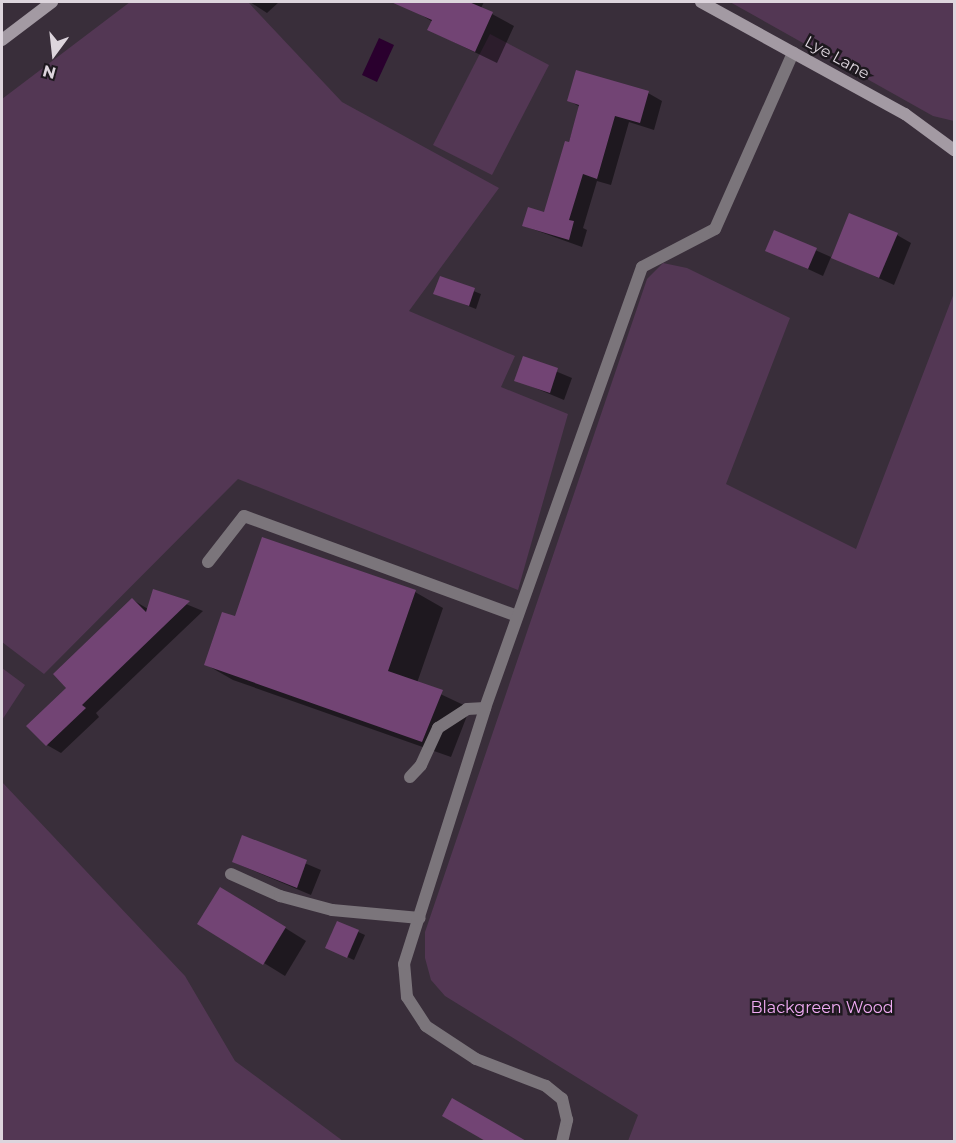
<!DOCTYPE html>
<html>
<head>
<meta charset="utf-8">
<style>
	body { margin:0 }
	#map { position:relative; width:956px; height:1143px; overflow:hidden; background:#392e3a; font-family:Montserrat,sans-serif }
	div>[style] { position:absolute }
	.green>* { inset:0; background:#533754 }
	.water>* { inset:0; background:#2a002e }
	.shadow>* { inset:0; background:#0007 }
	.building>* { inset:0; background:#724474 }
	.lane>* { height:12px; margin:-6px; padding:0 6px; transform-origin:6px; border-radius:6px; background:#7b757b }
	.secondary>* { height:12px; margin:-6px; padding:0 6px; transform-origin:6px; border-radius:6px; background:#a39aa3 }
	span { translate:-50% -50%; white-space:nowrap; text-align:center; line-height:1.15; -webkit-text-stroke:5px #1d181e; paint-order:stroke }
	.street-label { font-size:16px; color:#ddd5dd }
	.park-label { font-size:16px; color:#f1abf4 }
	.frame { position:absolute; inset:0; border:3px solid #ddd5dd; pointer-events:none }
	.north { position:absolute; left:24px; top:24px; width:60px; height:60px; -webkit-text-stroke:4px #1d181e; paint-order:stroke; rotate:195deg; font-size:16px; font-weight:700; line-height:24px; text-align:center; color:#ddd5dd }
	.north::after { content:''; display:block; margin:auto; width:21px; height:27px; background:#ddd5dd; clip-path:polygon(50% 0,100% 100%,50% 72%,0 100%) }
</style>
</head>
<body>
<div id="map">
	<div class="green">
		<i style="clip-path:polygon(130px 2px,248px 2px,342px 102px,499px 188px,409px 311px,515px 356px,501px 387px,568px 414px,518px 590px,238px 479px,44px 674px,2px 642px,2px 99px)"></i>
		<i style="clip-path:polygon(730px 2px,954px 2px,954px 121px,933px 116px)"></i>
		<i style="clip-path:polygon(490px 34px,549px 65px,492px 175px,433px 145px)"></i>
		<i style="clip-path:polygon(663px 263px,687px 268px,790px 318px,726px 484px,856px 549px,954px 293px,954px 1141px,628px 1141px,638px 1115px,445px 996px,431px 980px,425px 958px,425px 932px,647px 279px)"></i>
		<i style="clip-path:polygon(2px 668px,25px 685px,2px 720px)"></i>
		<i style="clip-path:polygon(2px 782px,185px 976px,235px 1061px,343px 1141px,2px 1141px)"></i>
	</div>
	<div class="water">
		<i style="clip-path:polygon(379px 38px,394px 45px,377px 82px,362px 75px)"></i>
	</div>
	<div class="shadow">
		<i style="clip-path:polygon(250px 2px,279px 2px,267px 13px)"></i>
		<i style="clip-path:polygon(417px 2px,484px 2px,481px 8px,514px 26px,497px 63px,429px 30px,433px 22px,413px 10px)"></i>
		<i style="clip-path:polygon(648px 93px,662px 101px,654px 130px,629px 122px,611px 185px,597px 181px,583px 228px,587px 230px,582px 247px,524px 226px,546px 214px,580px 107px,568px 100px)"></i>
		<i style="clip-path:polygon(774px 232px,831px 257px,823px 276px,767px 250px)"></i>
		<i style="clip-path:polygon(897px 235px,911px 243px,894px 285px,832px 257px)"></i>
		<i style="clip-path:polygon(441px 278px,481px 294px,476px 309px,435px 293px)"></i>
		<i style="clip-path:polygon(524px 358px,572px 378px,564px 400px,516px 380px)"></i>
		<i style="clip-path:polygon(154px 591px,203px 611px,96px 713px,99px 717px,61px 753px,47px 745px,68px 688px,133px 600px,148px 609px)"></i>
		<i style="clip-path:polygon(415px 592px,443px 608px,417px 683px,470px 708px,451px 757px,233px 680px,205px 664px)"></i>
		<i style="clip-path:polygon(243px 837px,321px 870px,311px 895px,233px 862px)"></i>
		<i style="clip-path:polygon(242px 901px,306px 941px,285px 976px,264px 963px)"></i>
		<i style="clip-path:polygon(338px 923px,365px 935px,354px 960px,334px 951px)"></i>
	</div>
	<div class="building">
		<i style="clip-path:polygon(391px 2px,469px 2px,493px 12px,475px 52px,427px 30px,432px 20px)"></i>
		<i style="clip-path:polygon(576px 70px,649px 91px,640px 123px,615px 116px,597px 179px,583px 174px,569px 220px,574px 221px,569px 240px,522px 226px,528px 207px,544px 212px,565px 141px,569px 142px,579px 105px,567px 101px)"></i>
		<i style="clip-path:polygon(849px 213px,898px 233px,879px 278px,831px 258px)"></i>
		<i style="clip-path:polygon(774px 230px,817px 248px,808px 269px,765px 251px)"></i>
		<i style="clip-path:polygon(440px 276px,475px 288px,469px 306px,433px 294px)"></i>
		<i style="clip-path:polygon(523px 356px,558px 368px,550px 393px,514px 381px)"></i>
		<i style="clip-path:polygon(262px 537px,416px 590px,388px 671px,443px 690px,422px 742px,204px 665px,222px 612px,235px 616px)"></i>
		<i style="clip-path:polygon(153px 589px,190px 601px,82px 705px,86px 708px,46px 746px,26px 726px,66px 688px,53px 674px,132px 598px,146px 612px)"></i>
		<i style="clip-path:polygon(242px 835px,307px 860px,297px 888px,232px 862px)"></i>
		<i style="clip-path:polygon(220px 887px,286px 927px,263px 965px,197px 924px)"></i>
		<i style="clip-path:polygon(337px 921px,359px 930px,347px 958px,325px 948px)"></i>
		<i style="clip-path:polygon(452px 1098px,528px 1142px,487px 1142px,442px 1116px)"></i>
	</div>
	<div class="lane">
		<i style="left:208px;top:562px;width:58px;rotate:-52deg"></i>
		<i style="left:244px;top:516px;width:291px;rotate:20.1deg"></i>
		<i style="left:410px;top:777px;width:16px;rotate:-47deg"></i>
		<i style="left:421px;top:765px;width:41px;rotate:-65.3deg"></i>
		<i style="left:438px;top:728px;width:35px;rotate:-33deg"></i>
		<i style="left:467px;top:709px;width:18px;rotate:-3deg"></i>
		<i style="left:231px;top:874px;width:54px;rotate:24.2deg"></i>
		<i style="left:280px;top:896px;width:54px;rotate:15.1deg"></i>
		<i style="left:332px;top:910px;width:88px;rotate:5.2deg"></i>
		<i style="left:562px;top:1142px;width:23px;rotate:-77deg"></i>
		<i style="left:567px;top:1120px;width:22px;rotate:-103deg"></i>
		<i style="left:562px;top:1099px;width:21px;rotate:-141deg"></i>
		<i style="left:546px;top:1086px;width:75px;rotate:-158.9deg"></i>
		<i style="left:476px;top:1059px;width:60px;rotate:-146.6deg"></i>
		<i style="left:426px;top:1026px;width:35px;rotate:-123deg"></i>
		<i style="left:407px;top:997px;width:33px;rotate:-95deg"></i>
		<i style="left:404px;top:964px;width:269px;rotate:-72.4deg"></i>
		<i style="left:485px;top:708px;width:468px;rotate:-70.4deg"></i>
		<i style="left:642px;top:267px;width:82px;rotate:-27.5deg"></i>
		<i style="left:715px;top:229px;width:193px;rotate:-66.1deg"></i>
	</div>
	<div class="secondary">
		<i style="left:701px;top:2px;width:233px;rotate:28.8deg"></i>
		<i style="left:905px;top:114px;width:61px;rotate:36.3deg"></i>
		<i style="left:2px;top:40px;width:63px;rotate:-37.2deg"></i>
	</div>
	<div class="street-label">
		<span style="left:837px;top:58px;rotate:29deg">Lye Lane</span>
	</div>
	<div class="park-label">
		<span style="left:822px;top:1008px">Blackgreen Wood</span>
	</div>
	<div class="frame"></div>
	<div class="north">N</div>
</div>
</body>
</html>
